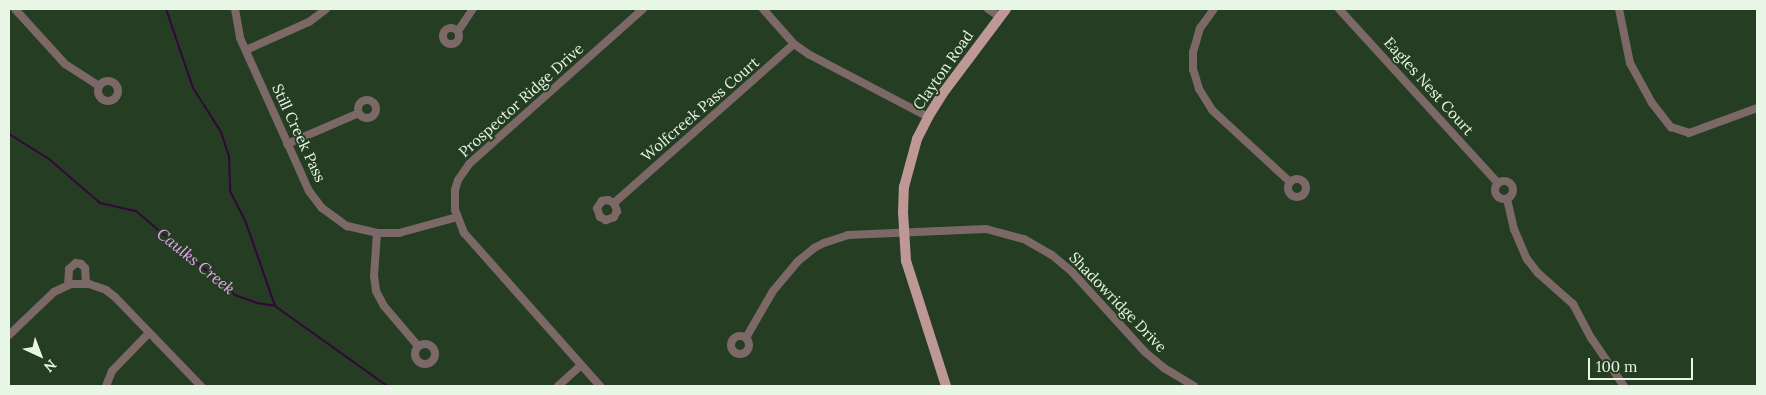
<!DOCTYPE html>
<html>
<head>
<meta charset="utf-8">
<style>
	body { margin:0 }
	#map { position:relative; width:1766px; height:395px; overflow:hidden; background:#253d22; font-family:Lora,serif }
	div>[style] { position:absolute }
	.stream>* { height:2px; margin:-1px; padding:0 1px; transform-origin:1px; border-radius:1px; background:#320739 }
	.minor>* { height:8px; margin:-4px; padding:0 4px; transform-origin:4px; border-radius:4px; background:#7b6867 }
	.minor>.ring { margin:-4px; padding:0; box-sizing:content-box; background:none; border:8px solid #7b6867; border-radius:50% }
	.major>* { height:10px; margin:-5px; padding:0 5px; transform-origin:5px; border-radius:5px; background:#be9896 }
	span { translate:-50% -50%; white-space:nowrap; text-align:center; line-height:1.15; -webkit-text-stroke:4px #253d22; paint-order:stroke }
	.street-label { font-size:15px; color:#e8f6e5 }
	.water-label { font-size:16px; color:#e5a3f1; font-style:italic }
	.frame { position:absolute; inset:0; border:10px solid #e8f6e5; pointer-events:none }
	.north { position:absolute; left:15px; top:330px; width:50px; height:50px; -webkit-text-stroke:4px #253d22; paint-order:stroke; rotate:137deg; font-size:14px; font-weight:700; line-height:20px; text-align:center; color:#e8f6e5 }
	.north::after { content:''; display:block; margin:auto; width:18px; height:22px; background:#e8f6e5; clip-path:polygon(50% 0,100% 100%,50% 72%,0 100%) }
	.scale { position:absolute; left:1588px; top:358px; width:105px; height:22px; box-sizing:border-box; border:2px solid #e8f6e5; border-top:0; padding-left:6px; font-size:15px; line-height:18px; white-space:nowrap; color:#e8f6e5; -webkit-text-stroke:4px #253d22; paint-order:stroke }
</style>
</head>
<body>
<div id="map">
	<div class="stream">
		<i style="left:166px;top:9px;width:83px;rotate:71.1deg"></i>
		<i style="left:193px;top:88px;width:52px;rotate:57.5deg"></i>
		<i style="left:221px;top:132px;width:25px;rotate:72deg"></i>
		<i style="left:229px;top:156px;width:35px;rotate:88deg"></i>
		<i style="left:230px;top:191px;width:36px;rotate:63deg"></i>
		<i style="left:246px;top:223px;width:88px;rotate:70.7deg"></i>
		<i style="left:9px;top:134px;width:47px;rotate:32deg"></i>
		<i style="left:49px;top:159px;width:67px;rotate:40.8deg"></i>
		<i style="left:100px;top:203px;width:37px;rotate:13deg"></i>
		<i style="left:136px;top:211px;width:130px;rotate:40.3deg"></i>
		<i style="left:235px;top:295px;width:23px;rotate:20deg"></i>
		<i style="left:257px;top:303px;width:18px;rotate:9deg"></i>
		<i style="left:275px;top:306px;width:138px;rotate:35.5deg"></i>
	</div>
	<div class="minor">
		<i style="left:15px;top:9px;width:74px;rotate:47.7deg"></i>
		<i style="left:65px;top:64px;width:40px;rotate:32.9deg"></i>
		<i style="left:235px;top:9px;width:29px;rotate:80deg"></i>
		<i style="left:240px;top:38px;width:146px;rotate:65.7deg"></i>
		<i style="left:300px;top:171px;width:22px;rotate:66deg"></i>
		<i style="left:309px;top:191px;width:21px;rotate:53deg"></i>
		<i style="left:322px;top:208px;width:31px;rotate:36deg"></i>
		<i style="left:347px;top:226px;width:31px;rotate:13deg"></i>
		<i style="left:377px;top:233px;width:22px"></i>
		<i style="left:399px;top:233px;width:60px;rotate:-15.4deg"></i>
		<i style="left:763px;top:9px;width:47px;rotate:48.5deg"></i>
		<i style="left:794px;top:44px;width:19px;rotate:35deg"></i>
		<i style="left:810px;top:55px;width:133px;rotate:27.7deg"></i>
		<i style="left:988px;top:9px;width:14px;rotate:34deg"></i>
		<i style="left:1214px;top:9px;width:24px;rotate:126deg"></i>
		<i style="left:1200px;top:28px;width:25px;rotate:106deg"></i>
		<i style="left:1193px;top:52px;width:17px;rotate:90deg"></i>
		<i style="left:1193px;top:69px;width:21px;rotate:73deg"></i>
		<i style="left:1199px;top:89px;width:25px;rotate:58deg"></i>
		<i style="left:1212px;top:110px;width:106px;rotate:42.7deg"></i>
		<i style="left:1339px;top:9px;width:236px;rotate:47.6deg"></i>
		<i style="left:1619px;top:9px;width:55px;rotate:78.5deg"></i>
		<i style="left:1630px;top:63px;width:46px;rotate:61.2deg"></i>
		<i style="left:1652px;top:103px;width:31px;rotate:52deg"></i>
		<i style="left:1671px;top:127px;width:19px;rotate:18deg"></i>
		<i style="left:1689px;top:133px;width:72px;rotate:-20.2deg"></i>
		<i class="ring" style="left:443px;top:28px;width:8px;height:8px"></i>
		<i style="left:458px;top:31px;width:27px;rotate:-56deg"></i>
		<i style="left:246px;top:50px;width:69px;rotate:-24deg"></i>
		<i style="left:309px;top:22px;width:21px;rotate:-37deg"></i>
		<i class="ring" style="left:98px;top:81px;width:12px;height:12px"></i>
		<i class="ring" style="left:358px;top:100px;width:10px;height:10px"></i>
		<i style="left:287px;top:144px;width:78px;rotate:-23.3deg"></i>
		<i class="ring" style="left:1288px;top:179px;width:10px;height:10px"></i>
		<i class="ring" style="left:1495px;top:181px;width:10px;height:10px"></i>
		<i style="left:1507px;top:199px;width:31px;rotate:77deg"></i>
		<i style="left:1514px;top:229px;width:33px;rotate:67deg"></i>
		<i style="left:1527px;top:259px;width:18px;rotate:52deg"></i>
		<i style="left:1538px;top:273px;width:47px;rotate:41.5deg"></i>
		<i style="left:1573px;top:304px;width:40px;rotate:62deg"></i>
		<i style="left:1592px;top:339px;width:57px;rotate:55.8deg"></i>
		<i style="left:614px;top:203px;width:9px;rotate:69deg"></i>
		<i style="left:617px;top:211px;width:7px;rotate:117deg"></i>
		<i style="left:614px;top:217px;width:9px;rotate:159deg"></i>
		<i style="left:606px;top:220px;width:7px;rotate:-153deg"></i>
		<i style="left:600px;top:217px;width:9px;rotate:-108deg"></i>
		<i style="left:597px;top:208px;width:9px;rotate:-54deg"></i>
		<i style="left:602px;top:201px;width:6px;rotate:-9deg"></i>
		<i style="left:608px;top:200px;width:7px;rotate:27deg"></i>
		<i style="left:614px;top:203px;width:240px;rotate:-41.5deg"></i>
		<i style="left:377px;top:233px;width:43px;rotate:94deg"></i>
		<i style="left:374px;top:276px;width:15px;rotate:82deg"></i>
		<i style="left:376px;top:291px;width:17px;rotate:62deg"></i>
		<i style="left:384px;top:306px;width:52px;rotate:49.6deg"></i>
		<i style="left:68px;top:285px;width:16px;rotate:-86deg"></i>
		<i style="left:69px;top:269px;width:9px;rotate:-41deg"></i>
		<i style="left:76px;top:263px;width:5px;rotate:11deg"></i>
		<i style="left:81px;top:264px;width:6px;rotate:45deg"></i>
		<i style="left:85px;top:268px;width:15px;rotate:86deg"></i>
		<i style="left:9px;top:335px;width:62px;rotate:-43.7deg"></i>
		<i style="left:54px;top:292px;width:19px;rotate:-25deg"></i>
		<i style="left:71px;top:284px;width:18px"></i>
		<i style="left:89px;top:284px;width:18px;rotate:19deg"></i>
		<i style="left:106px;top:290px;width:11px;rotate:38deg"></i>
		<i style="left:115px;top:297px;width:124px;rotate:46deg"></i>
		<i class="ring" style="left:731px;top:336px;width:10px;height:10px"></i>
		<i style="left:747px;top:336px;width:52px;rotate:-60deg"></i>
		<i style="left:773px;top:291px;width:38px;rotate:-50deg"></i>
		<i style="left:797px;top:262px;width:22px;rotate:-39deg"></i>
		<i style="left:814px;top:248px;width:11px;rotate:-27deg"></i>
		<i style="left:824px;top:243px;width:25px;rotate:-18deg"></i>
		<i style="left:848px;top:235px;width:138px;rotate:-2.5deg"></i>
		<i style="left:986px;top:229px;width:39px;rotate:15deg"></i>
		<i style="left:1024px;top:239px;width:32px;rotate:30deg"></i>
		<i style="left:1052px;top:255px;width:26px;rotate:40deg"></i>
		<i style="left:1072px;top:272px;width:108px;rotate:47.6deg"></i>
		<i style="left:1145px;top:352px;width:25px;rotate:40deg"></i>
		<i style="left:1164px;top:368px;width:35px;rotate:31deg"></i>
		<i class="ring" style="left:415px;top:344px;width:12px;height:12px"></i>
		<i style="left:106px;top:386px;width:16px;rotate:-68deg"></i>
		<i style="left:112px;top:371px;width:53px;rotate:-45.8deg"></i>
		<i style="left:558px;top:386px;width:31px;rotate:-42deg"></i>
		<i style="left:600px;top:386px;width:205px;rotate:-131.6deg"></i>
		<i style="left:464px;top:233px;width:25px;rotate:-111deg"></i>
		<i style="left:455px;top:210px;width:20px;rotate:-90deg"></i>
		<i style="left:455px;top:190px;width:10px;rotate:-73deg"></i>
		<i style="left:458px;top:180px;width:19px;rotate:-55deg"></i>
		<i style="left:469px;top:164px;width:233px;rotate:-41.7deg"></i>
	</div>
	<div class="major">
		<i style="left:946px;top:386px;width:131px;rotate:-107.7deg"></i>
		<i style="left:906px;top:261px;width:49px;rotate:-93.5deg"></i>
		<i style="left:903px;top:212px;width:25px;rotate:-88deg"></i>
		<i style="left:904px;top:187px;width:50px;rotate:-74.8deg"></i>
		<i style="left:917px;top:139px;width:25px;rotate:-63deg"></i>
		<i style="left:928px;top:117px;width:28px;rotate:-58deg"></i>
		<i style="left:943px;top:93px;width:105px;rotate:-53.1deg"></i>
	</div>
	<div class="street-label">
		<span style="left:943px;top:70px;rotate:-55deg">Clayton Road</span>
		<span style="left:1429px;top:86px;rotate:48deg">Eagles Nest Court</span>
		<span style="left:521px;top:100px;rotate:-42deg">Prospector Ridge Drive</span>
		<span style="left:700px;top:109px;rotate:-41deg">Wolfcreek Pass Court</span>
		<span style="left:299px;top:133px;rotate:65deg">Still Creek Pass</span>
		<span style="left:1118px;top:302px;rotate:46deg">Shadowridge Drive</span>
	</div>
	<div class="water-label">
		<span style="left:196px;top:261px;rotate:39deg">Caulks Creek</span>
	</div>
	<div class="frame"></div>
	<div class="north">N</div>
	<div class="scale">100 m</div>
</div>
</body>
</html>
